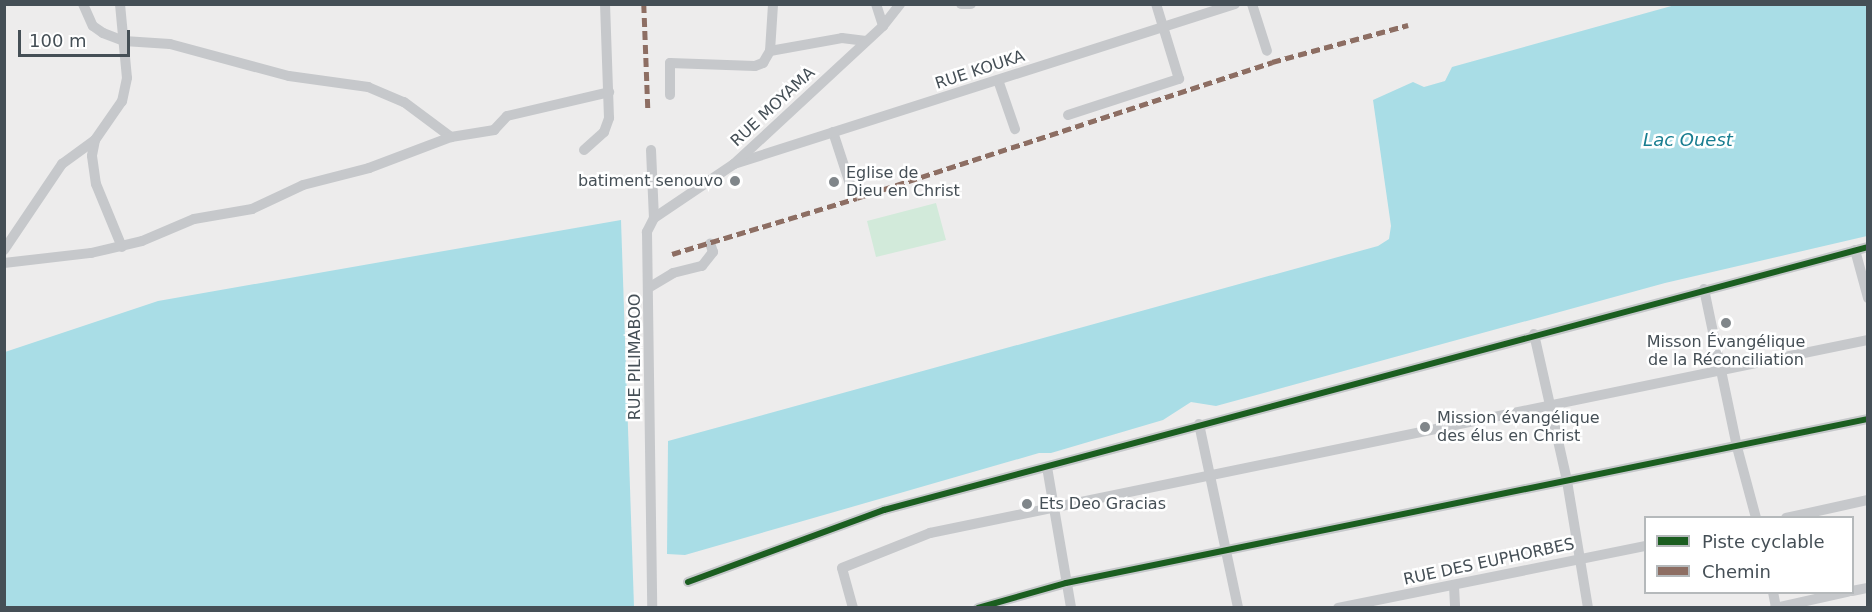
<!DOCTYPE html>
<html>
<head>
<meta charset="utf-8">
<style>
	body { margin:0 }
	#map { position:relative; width:1872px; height:612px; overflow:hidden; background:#edecec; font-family:"DejaVu Sans",sans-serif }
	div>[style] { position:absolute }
	.green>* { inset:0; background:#d2eada }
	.water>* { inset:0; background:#a9dde6 }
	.minor>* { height:10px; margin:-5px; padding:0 5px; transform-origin:5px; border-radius:5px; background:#c6c8cb }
	.quiet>* { height:4.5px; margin-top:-2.25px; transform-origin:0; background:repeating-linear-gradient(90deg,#8d6e63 0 9px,transparent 0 13.5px) }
	.cycleway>* { height:6px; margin:-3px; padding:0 3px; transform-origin:3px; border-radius:3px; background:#1b5e20 }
	.dots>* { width:16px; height:16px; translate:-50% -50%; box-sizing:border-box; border:3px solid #fff; border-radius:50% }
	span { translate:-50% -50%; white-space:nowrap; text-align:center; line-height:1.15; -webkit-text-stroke:5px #fff; paint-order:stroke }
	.street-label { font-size:16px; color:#454f56 }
	.poi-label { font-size:16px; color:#454f56 }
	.left { translate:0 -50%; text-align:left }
	.right { translate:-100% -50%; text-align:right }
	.water-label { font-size:18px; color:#187d90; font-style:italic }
	.frame { position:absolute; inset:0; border:6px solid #454f56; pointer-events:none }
	.legend { position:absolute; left:1644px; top:516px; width:210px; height:78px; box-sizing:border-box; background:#fff; border:2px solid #b5b9bb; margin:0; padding:8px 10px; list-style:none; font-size:18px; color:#454f56 }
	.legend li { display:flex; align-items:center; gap:12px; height:30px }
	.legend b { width:30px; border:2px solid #b5b9bb }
	.scale { position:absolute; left:18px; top:30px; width:112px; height:27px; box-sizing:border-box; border:3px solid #454f56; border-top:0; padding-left:8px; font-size:18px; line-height:21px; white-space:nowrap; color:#454f56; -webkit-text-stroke:4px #fff; paint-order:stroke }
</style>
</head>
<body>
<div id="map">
	<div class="green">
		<i style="clip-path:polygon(936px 203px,946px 240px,876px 257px,867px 221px)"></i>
	</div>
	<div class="water">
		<i style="clip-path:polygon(1675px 5px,1867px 5px,1867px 236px,1665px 283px,1216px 406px,1191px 402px,1163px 420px,1051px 453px,1039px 453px,685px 555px,667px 554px,668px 441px,1378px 246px,1389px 239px,1391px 226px,1373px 100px,1413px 82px,1424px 87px,1445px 81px,1452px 67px)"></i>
		<i style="clip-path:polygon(621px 220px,634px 607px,5px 607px,5px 352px,158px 301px)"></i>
	</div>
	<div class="minor">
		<i style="left:83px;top:4px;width:24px;rotate:66deg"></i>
		<i style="left:93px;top:26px;width:12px;rotate:35deg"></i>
		<i style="left:103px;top:33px;width:22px;rotate:21deg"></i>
		<i style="left:124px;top:41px;width:46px;rotate:3.7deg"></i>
		<i style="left:170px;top:44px;width:123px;rotate:15.1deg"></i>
		<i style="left:289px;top:76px;width:80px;rotate:7.9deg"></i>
		<i style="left:368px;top:87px;width:39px;rotate:23deg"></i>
		<i style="left:404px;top:102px;width:59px;rotate:36.7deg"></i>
		<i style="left:451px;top:137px;width:44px;rotate:-9.2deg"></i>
		<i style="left:494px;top:130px;width:19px;rotate:-47deg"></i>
		<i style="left:507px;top:116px;width:105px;rotate:-13.2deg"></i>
		<i style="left:120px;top:4px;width:74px;rotate:84.6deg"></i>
		<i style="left:127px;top:78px;width:24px;rotate:102deg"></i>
		<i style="left:122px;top:101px;width:47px;rotate:124.7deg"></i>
		<i style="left:95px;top:140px;width:16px;rotate:101deg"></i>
		<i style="left:92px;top:156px;width:28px;rotate:82deg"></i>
		<i style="left:96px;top:184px;width:68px;rotate:67.6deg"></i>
		<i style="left:876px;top:4px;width:23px;rotate:72deg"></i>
		<i style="left:961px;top:4px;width:10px"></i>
		<i style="left:1252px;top:4px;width:49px;rotate:72.3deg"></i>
		<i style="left:770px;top:51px;width:73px;rotate:-10.2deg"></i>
		<i style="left:842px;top:38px;width:24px;rotate:7deg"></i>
		<i style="left:998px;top:80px;width:52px;rotate:70.9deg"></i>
		<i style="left:670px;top:95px;width:32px;rotate:-90deg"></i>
		<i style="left:670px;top:63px;width:85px;rotate:2deg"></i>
		<i style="left:755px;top:66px;width:9px;rotate:-21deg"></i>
		<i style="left:763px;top:63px;width:14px;rotate:-60deg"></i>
		<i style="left:770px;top:51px;width:47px;rotate:-86.3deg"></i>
		<i style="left:1068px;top:115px;width:117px;rotate:-18deg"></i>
		<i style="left:1179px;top:79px;width:78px;rotate:-107deg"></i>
		<i style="left:833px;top:132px;width:55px;rotate:71.9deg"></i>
		<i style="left:584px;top:150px;width:27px;rotate:-42deg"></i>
		<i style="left:604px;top:132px;width:15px;rotate:-70deg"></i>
		<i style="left:609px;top:118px;width:114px;rotate:-92deg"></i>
		<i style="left:651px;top:150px;width:68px;rotate:87.5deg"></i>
		<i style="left:654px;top:218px;width:16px;rotate:117deg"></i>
		<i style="left:647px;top:232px;width:376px;rotate:89.2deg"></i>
		<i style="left:734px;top:164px;width:526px;rotate:-17.71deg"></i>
		<i style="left:654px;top:218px;width:97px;rotate:-34deg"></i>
		<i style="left:734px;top:164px;width:203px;rotate:-42.8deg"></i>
		<i style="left:883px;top:26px;width:28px;rotate:-52deg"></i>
		<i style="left:4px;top:250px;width:104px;rotate:-56deg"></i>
		<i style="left:62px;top:164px;width:41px;rotate:-36deg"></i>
		<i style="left:1855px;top:250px;width:50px;rotate:74.8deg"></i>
		<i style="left:4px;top:263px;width:88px;rotate:-6.6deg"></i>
		<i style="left:91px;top:253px;width:52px;rotate:-13.2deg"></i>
		<i style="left:142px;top:241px;width:56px;rotate:-22.9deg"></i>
		<i style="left:194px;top:219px;width:59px;rotate:-9.8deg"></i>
		<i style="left:252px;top:209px;width:56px;rotate:-25.2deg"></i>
		<i style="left:303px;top:185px;width:68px;rotate:-14.4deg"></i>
		<i style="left:369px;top:168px;width:88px;rotate:-20.7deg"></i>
		<i style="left:650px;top:287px;width:27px;rotate:-31deg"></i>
		<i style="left:673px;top:273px;width:30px;rotate:-14deg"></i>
		<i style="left:702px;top:266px;width:18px;rotate:-52deg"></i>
		<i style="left:713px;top:252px;width:9px;rotate:-108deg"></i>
		<i style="left:1704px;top:289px;width:161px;rotate:78.2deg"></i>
		<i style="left:1737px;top:447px;width:73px;rotate:75deg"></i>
		<i style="left:1534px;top:334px;width:151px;rotate:77.3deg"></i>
		<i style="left:1567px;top:481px;width:129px;rotate:80.6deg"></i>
		<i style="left:1199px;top:424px;width:188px;rotate:78deg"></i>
		<i style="left:1047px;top:467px;width:143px;rotate:80.3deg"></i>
		<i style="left:1786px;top:518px;width:84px;rotate:-12.4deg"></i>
		<i style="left:688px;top:582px;width:209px;rotate:-20.2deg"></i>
		<i style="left:884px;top:510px;width:1019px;rotate:-14.96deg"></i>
		<i style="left:1454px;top:586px;width:22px;rotate:87deg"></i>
		<i style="left:1852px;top:591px;width:16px;rotate:-11deg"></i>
		<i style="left:1773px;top:592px;width:16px;rotate:79deg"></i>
		<i style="left:853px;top:608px;width:41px;rotate:-105.4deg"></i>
		<i style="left:842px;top:568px;width:95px;rotate:-21.7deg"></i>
		<i style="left:930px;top:533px;width:958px;rotate:-11.63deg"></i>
		<i style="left:978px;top:608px;width:91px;rotate:-15.9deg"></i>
		<i style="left:1066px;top:583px;width:819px;rotate:-11.56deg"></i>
		<i style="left:1338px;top:608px;width:314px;rotate:-11.4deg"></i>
		<i style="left:1775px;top:608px;width:74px;rotate:-12.5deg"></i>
	</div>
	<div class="quiet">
		<i style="left:644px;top:4px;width:104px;rotate:87.8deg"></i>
		<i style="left:672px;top:254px;width:193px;rotate:-16.8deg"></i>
		<i style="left:857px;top:198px;width:437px;rotate:-18.1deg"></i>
		<i style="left:1272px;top:62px;width:141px;rotate:-15.2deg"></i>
	</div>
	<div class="cycleway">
		<i style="left:688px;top:582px;width:209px;rotate:-20.2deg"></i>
		<i style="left:884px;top:510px;width:1019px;rotate:-14.96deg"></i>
		<i style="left:978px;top:608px;width:91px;rotate:-15.9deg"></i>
		<i style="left:1066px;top:583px;width:819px;rotate:-11.56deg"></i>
	</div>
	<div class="dots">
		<i style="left:735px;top:181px;background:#80868a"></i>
		<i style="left:834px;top:182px;background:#80868a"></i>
		<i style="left:1726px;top:323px;background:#80868a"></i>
		<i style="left:1425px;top:427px;background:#80868a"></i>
		<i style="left:1027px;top:504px;background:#80868a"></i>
	</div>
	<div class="street-label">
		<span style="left:980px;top:70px;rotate:-18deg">RUE KOUKA</span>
		<span style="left:773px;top:107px;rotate:-43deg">RUE MOYAMA</span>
		<span style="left:635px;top:357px;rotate:-90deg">RUE PILIMABOO</span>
		<span style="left:1489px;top:562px;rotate:-12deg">RUE DES EUPHORBES</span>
	</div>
	<div class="poi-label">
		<span class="left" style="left:846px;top:182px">Eglise de<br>Dieu en Christ</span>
		<span class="right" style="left:723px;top:181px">batiment senouvo</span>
		<span style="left:1726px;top:351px">Misson Évangélique<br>de la Réconciliation</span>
		<span class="left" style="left:1437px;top:427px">Mission évangélique<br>des élus en Christ</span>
		<span class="left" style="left:1039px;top:504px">Ets Deo Gracias</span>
	</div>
	<div class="water-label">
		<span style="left:1688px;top:140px">Lac Ouest</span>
	</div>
	<div class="frame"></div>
	<ul class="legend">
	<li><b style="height:8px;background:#1b5e20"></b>Piste cyclable</li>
	<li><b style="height:8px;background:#8d6e63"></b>Chemin</li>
	</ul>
	<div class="scale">100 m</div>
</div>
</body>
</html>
